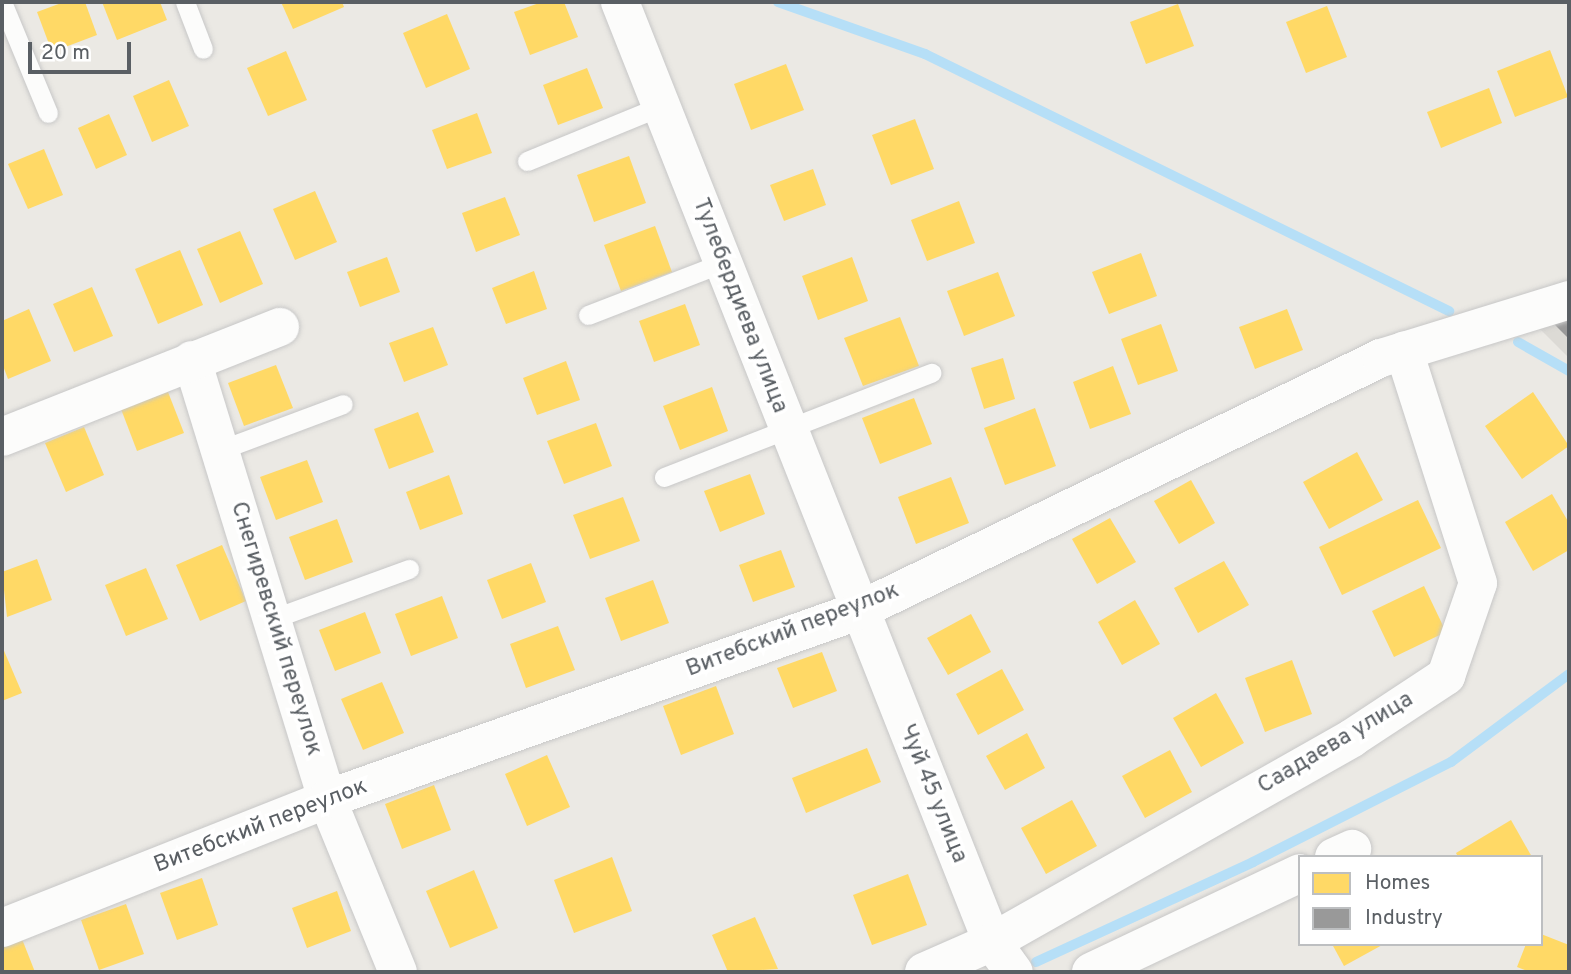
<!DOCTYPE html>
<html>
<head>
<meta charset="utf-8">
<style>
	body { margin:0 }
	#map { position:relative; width:1571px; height:974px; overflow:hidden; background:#ebe9e4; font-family:Overpass,sans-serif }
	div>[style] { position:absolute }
	.industrial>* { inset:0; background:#dcdad5 }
	.homes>* { inset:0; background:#ffd966 }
	.industry>* { inset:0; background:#999 }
	.stream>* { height:10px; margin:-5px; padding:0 5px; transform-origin:5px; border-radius:5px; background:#b6dff7 }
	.roads { filter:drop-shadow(0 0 2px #c7c7c7) drop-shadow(0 0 2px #c7c7c7) }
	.lane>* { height:19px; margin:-9.5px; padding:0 9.5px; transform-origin:9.5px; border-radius:9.5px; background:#fcfcfb }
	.street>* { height:38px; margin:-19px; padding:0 19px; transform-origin:19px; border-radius:19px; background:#fcfcfb }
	span { translate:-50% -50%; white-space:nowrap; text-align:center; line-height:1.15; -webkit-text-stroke:7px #fff; paint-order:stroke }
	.street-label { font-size:23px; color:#5a5f64 }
	.frame { position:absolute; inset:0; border:4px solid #5a5f64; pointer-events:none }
	.legend { position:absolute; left:1298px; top:855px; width:245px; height:91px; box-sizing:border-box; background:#fff; border:2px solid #bdbfc1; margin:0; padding:9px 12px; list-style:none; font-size:21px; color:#5a5f64 }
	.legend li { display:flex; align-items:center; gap:14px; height:35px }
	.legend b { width:35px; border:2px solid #bdbfc1 }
	.scale { position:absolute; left:28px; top:42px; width:103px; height:32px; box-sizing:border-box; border:4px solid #5a5f64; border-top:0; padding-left:9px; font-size:21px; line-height:24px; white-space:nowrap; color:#5a5f64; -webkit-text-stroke:5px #fff; paint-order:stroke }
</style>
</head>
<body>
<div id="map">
	<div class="industrial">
		<i style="clip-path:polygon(1569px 312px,1569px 358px,1534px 323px)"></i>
	</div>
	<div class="homes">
		<i style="clip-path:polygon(64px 2px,85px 2px,97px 35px,52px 52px,37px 12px)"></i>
		<i style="clip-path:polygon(102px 2px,160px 2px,167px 20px,117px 40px)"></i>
		<i style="clip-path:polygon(281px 2px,342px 2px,344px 7px,293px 29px)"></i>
		<i style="clip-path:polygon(542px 2px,564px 2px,578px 37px,530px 55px,514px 12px)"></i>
		<i style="clip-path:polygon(1178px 4px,1194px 46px,1146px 64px,1130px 22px)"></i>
		<i style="clip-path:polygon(1327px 6px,1347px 57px,1306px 73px,1286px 22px)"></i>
		<i style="clip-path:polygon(447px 14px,470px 69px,426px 88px,403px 33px)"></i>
		<i style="clip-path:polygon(1550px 50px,1568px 97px,1515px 117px,1497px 71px)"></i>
		<i style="clip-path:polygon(286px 51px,307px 100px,268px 116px,247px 68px)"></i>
		<i style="clip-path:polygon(786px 64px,804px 110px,751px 130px,734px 84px)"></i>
		<i style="clip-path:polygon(587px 68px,603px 108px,558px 125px,543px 85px)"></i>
		<i style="clip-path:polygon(169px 80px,189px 126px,152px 142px,133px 96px)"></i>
		<i style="clip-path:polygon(1489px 88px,1502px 123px,1441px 148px,1427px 112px)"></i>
		<i style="clip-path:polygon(477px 113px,492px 153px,447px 169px,432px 130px)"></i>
		<i style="clip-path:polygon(109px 114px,127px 155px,96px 169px,78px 128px)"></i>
		<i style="clip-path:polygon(915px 119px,934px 169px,891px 185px,872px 135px)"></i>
		<i style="clip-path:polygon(44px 149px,63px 195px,28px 209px,8px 164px)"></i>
		<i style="clip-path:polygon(629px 156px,646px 203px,594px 222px,577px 175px)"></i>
		<i style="clip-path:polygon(813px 169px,826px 205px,784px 221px,770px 185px)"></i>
		<i style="clip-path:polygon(315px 191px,337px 242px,295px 260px,273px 209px)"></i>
		<i style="clip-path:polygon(505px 197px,520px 235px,476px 252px,462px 213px)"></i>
		<i style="clip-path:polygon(959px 201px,975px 243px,927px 261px,911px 220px)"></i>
		<i style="clip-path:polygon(655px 226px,672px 272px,621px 291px,604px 245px)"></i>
		<i style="clip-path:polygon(240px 231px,263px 284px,220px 303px,197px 249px)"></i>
		<i style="clip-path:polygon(180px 250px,203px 305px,158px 324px,135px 269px)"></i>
		<i style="clip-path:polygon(1141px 253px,1157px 296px,1109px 314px,1092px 272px)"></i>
		<i style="clip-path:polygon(387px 257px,400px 292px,360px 307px,347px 272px)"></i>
		<i style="clip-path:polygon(852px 257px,868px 301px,818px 320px,802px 276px)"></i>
		<i style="clip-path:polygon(534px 271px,547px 309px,506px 324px,492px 288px)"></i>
		<i style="clip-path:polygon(998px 272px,1015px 316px,964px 336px,947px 291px)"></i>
		<i style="clip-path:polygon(92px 287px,113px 336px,74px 352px,53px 304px)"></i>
		<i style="clip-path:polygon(685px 304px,700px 345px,654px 362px,639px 321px)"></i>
		<i style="clip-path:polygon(29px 309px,51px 361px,8px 379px,2px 363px,2px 321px)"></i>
		<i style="clip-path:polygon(1287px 309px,1303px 350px,1255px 369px,1239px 327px)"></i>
		<i style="clip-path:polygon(900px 317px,919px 366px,863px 386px,844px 338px)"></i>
		<i style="clip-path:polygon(1161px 324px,1178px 371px,1138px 385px,1121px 339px)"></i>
		<i style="clip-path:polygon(433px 327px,448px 365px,404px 382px,389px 343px)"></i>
		<i style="clip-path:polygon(1003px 358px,1015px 399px,984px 409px,971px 368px)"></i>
		<i style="clip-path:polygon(566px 361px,580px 400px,537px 415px,523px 378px)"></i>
		<i style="clip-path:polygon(276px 365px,293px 408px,244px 426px,228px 383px)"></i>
		<i style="clip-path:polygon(1113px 366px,1131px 414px,1090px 429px,1073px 382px)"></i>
		<i style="clip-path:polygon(712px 387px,728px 431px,680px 450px,663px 406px)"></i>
		<i style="clip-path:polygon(168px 392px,184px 433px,137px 451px,121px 409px)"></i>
		<i style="clip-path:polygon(1533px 392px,1569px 446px,1522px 479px,1485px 426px)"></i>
		<i style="clip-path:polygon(914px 398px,932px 444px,880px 464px,862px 418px)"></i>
		<i style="clip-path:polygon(1035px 408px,1056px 466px,1005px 485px,984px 428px)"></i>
		<i style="clip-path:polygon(418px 412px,434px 452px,389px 469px,374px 429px)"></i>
		<i style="clip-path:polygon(596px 423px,612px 466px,564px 484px,547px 441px)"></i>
		<i style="clip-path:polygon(84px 427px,104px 475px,66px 492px,45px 443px)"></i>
		<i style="clip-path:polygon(1357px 452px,1383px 500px,1329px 529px,1303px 482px)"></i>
		<i style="clip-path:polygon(307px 460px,323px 502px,276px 520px,260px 477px)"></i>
		<i style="clip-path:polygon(750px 474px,765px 514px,720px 532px,704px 491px)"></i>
		<i style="clip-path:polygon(449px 475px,463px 514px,420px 530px,406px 492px)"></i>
		<i style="clip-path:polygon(951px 477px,969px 523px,916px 544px,898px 497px)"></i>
		<i style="clip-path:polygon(1191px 480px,1215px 523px,1179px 544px,1154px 501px)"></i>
		<i style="clip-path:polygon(1552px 494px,1569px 523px,1569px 550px,1533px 571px,1505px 522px)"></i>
		<i style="clip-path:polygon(623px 497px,640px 541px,590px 559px,573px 515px)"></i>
		<i style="clip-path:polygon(1418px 500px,1441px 548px,1342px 595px,1319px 547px)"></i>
		<i style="clip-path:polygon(1110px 518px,1136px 562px,1097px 584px,1072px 539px)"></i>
		<i style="clip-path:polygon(337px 519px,353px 562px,305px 580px,289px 537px)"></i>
		<i style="clip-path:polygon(222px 545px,246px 601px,200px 621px,176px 565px)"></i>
		<i style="clip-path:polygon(781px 550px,795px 587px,753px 602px,739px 565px)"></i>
		<i style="clip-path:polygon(37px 559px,52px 600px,7px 617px,2px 572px)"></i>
		<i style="clip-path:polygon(1224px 561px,1249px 605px,1198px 633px,1174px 588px)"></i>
		<i style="clip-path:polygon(531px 563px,546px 602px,502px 619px,487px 580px)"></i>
		<i style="clip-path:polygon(146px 568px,168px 619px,126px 636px,105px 585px)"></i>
		<i style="clip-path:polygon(653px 580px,669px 623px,621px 641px,605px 598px)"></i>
		<i style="clip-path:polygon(1424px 586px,1446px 632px,1394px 657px,1372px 611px)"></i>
		<i style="clip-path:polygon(442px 596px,458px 638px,411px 656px,395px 614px)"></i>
		<i style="clip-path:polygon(1135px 600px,1160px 644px,1122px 665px,1098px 622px)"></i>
		<i style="clip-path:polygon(365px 612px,381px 653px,335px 671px,319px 630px)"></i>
		<i style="clip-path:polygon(971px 614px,991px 652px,948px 675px,927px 638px)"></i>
		<i style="clip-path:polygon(558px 626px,575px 670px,526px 688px,510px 644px)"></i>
		<i style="clip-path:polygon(2px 646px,22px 693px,2px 701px)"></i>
		<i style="clip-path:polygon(822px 652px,837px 691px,793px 708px,777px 668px)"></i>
		<i style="clip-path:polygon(1292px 660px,1312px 714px,1265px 732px,1245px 678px)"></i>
		<i style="clip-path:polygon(1002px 669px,1024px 710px,978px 735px,956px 694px)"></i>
		<i style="clip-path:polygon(382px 682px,404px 733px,363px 750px,341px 699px)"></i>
		<i style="clip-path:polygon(716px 686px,734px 734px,681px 755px,663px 706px)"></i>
		<i style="clip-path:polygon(1216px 693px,1244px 743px,1201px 767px,1173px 718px)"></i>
		<i style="clip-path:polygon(1027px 733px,1045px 768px,1005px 790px,986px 756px)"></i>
		<i style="clip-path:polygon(867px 748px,881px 782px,806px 813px,792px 778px)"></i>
		<i style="clip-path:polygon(1170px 750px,1192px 792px,1145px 818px,1122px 776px)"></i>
		<i style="clip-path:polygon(547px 755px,570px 807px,527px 826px,505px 774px)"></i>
		<i style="clip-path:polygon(434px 785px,451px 830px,402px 849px,385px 804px)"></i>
		<i style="clip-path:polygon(1072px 800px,1097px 846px,1046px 874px,1021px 828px)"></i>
		<i style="clip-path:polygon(1511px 820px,1532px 857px,1458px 857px,1456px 853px)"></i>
		<i style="clip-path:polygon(612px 857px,632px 911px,574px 933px,554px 880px)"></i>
		<i style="clip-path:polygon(474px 870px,498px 928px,450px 948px,426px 891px)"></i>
		<i style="clip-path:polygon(908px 874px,927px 925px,872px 945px,853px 895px)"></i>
		<i style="clip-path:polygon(202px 878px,218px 925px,177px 940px,160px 893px)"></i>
		<i style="clip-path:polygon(337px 891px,351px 931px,307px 948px,292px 908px)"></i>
		<i style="clip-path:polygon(126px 904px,144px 954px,99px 970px,81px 920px)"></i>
		<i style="clip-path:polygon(755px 917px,778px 969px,728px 972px,712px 935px)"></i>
		<i style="clip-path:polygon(1541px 934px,1569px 945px,1567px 972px,1530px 972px,1517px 967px,1526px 944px,1541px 944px)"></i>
		<i style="clip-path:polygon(22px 939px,35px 972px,2px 972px,2px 947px)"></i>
		<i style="clip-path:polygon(1332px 944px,1384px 944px,1344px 966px)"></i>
	</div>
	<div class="industry">
		<i style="clip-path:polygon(1569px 309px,1569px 339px,1546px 316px)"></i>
	</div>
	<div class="stream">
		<i style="left:778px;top:2px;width:156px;rotate:19.5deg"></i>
		<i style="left:925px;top:54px;width:584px;rotate:26.13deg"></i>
		<i style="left:1518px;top:342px;width:59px;rotate:29.6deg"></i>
		<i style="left:1036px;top:962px;width:239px;rotate:-24.7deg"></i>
		<i style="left:1253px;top:862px;width:222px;rotate:-26.8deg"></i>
		<i style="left:1451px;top:762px;width:147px;rotate:-36.7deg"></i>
	</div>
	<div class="roads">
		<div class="lane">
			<i style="left:2px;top:2px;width:120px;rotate:67.5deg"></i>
			<i style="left:185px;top:2px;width:50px;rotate:69deg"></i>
			<i style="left:527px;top:161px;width:145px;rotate:-22.3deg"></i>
			<i style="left:588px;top:315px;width:144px;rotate:-21.2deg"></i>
			<i style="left:220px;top:450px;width:131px;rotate:-20.5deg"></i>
			<i style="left:664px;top:477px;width:287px;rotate:-21.3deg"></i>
			<i style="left:272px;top:619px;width:146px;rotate:-20.1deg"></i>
		</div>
		<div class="street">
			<i style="left:620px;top:2px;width:1011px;rotate:68.41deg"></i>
			<i style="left:992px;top:942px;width:37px;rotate:54deg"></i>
			<i style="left:192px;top:360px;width:459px;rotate:72.9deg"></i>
			<i style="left:327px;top:799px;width:187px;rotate:67.7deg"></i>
			<i style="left:2px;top:437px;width:299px;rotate:-21.6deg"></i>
			<i style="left:1334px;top:857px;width:20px;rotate:-24deg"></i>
			<i style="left:2px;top:928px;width:350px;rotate:-21.6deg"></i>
			<i style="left:327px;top:799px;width:563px;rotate:-19.5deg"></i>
			<i style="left:858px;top:611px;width:581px;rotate:-25.82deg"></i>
			<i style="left:1381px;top:358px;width:197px;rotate:-17.1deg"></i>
			<i style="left:924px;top:972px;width:74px;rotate:-23.8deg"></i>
			<i style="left:992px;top:942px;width:414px;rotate:-29.5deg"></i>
			<i style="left:1352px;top:738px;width:113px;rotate:-33.4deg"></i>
			<i style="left:1446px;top:676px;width:98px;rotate:-71deg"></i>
			<i style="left:1478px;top:583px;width:244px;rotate:-107.7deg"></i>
			<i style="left:1091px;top:972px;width:231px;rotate:-25.3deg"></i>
		</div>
	</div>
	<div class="street-label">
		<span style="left:739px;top:306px;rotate:69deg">Тулебердиева улица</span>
		<span style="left:275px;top:629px;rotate:73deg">Снегиревский переулок</span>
		<span style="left:793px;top:631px;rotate:-21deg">Витебский переулок</span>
		<span style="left:1336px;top:744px;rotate:-31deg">Саадаева улица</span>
		<span style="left:932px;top:794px;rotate:68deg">Чуй 45 улица</span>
		<span style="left:261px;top:827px;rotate:-21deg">Витебский переулок</span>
	</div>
	<div class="frame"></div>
	<ul class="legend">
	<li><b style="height:19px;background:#ffd966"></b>Homes</li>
	<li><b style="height:19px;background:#999"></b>Industry</li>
	</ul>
	<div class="scale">20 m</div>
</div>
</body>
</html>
